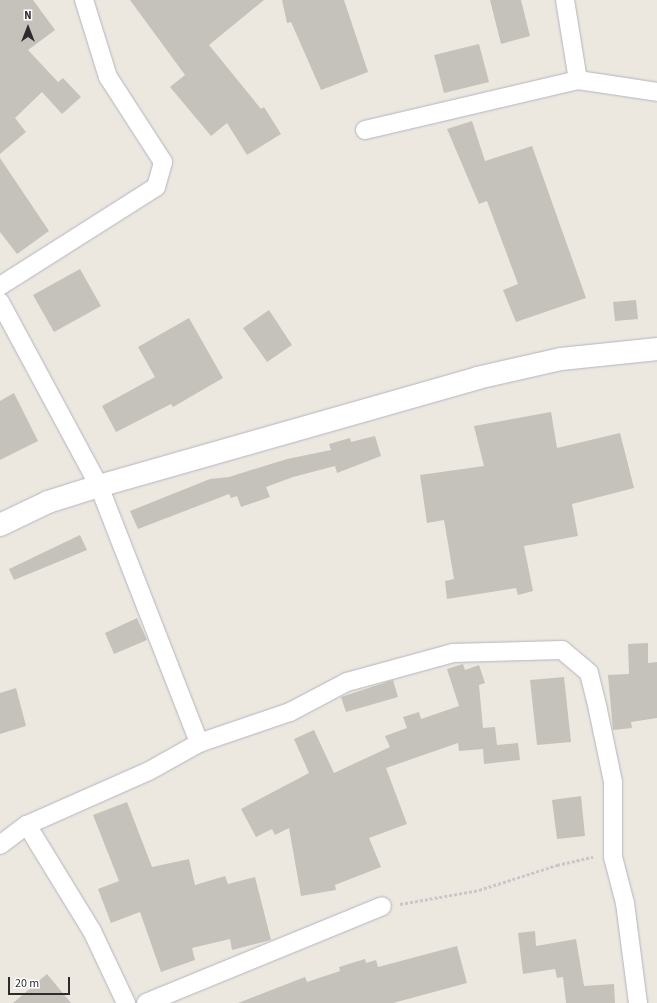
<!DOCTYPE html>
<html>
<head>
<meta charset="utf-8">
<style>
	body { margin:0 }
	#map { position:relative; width:657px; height:1003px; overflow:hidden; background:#ece8e0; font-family:"Source Sans 3",sans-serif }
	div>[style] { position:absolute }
	.building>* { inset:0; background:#c5c2bb }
	.path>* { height:2.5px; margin-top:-1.25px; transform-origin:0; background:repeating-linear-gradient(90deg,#c8c8c8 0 3px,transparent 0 5px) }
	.roads { filter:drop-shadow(0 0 1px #b3b4be) drop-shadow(0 0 1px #b3b4be) }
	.minor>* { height:18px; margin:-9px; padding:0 9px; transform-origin:9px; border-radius:9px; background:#fff }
	.secondary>* { height:22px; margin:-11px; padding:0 11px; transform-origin:11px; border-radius:11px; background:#fff }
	span { translate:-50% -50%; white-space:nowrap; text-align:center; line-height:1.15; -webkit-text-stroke:3px #fff; paint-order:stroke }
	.north { position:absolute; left:8px; top:8px; width:40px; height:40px; -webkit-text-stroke:3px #fff; paint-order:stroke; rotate:0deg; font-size:11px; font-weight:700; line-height:16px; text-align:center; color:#2c2c2c }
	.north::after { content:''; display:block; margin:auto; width:14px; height:18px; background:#2c2c2c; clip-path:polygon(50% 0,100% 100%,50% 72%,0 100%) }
	.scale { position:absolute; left:8px; top:977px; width:62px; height:18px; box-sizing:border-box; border:2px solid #2c2c2c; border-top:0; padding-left:5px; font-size:12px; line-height:14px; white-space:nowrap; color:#2c2c2c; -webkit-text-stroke:3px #fff; paint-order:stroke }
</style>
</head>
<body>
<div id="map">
	<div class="building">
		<i style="clip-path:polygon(0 0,33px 0,55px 30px,28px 50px,58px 82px,63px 78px,81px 97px,62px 114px,42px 92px,15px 118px,26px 132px,0 154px)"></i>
		<i style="clip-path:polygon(130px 0,264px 0,209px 45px,261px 109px,264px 107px,281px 134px,247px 155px,227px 123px,211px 136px,170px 87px,185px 75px)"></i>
		<i style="clip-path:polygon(282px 0,344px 0,368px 72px,321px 90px,291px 22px,287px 23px)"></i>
		<i style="clip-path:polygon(490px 0,521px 0,530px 36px,501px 44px)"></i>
		<i style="clip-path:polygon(479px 44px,489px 82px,444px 93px,434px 55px)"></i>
		<i style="clip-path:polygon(472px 121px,485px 161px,532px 146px,586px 298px,516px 322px,503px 290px,518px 284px,487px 201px,479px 204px,447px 129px)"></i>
		<i style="clip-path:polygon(0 158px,49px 231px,17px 254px,0 232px)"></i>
		<i style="clip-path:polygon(80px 269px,101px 306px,54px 332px,33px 295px)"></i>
		<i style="clip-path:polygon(636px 300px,638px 319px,615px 321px,613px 302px)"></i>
		<i style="clip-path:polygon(269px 310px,292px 345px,267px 362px,243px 328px)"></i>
		<i style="clip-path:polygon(189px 318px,223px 378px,173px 407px,171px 404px,116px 432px,102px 406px,155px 377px,138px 347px)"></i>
		<i style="clip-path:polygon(14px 393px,38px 441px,0 460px,0 401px)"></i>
		<i style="clip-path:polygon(551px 412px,557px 448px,620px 433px,634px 488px,572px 504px,578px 536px,524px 546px,533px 591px,518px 595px,516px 588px,447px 599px,445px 581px,454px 579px,444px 520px,427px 523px,420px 475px,484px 466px,474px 426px)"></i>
		<i style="clip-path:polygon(375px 436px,381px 456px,337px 473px,335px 466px,293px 477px,266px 487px,270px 497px,241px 507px,237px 496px,231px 498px,229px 494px,138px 529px,130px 511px,210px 479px,229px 477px,287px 459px,331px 450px,329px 444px,350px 438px,351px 442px)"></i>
		<i style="clip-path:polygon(80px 535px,87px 550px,14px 580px,9px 569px)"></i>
		<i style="clip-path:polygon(137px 618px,147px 640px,114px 654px,105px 633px)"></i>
		<i style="clip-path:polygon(648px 643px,648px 663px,657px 662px,657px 718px,631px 722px,632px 728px,613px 730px,608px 675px,629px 674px,628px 644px)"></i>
		<i style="clip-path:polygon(463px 664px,465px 670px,479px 665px,485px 683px,479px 685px,483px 728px,495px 727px,497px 745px,518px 743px,520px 760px,484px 764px,483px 749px,459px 751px,458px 743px,386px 768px,407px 824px,369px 838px,381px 867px,335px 885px,336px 890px,301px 896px,289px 828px,275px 835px,272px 829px,256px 837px,241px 809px,309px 773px,294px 739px,314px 730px,334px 773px,390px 747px,385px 736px,407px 728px,403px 717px,419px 712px,421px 719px,459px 706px,447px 669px)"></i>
		<i style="clip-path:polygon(564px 677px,571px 742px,537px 745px,530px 680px)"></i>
		<i style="clip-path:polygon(393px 680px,398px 697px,346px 712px,341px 697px)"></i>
		<i style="clip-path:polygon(16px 688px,26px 726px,0 734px,0 693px)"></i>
		<i style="clip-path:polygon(581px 796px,585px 836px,557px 839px,552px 800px)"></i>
		<i style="clip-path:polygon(127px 802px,152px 867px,189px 859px,195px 885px,225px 876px,228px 884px,255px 877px,271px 940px,232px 950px,230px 939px,192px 948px,195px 960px,161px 972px,140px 912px,111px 923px,98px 889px,119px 881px,93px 815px)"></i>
		<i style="clip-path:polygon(535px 931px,536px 946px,576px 939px,584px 986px,614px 984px,615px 1003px,566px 1003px,563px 977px,557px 978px,555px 969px,523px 974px,518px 933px)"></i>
		<i style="clip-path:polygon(457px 946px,467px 983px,393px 1003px,238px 1003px,305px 977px,307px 982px,340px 971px,339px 967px,365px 959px,366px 963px,376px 960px,378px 967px)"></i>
		<i style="clip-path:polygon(47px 974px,71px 1003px,13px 1003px)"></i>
	</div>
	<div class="path">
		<i style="left:400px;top:904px;width:80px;rotate:-10deg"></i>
		<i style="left:479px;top:890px;width:82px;rotate:-17.8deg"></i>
		<i style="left:557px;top:865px;width:37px;rotate:-13deg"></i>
	</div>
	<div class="roads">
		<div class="minor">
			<i style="left:565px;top:0;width:81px;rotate:80.8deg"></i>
			<i style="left:365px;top:130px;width:219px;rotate:-13.2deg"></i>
			<i style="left:578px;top:80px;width:80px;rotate:8.6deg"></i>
			<i style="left:0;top:286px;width:185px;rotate:-32.4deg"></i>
			<i style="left:156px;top:187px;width:26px;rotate:-74deg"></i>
			<i style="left:163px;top:162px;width:101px;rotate:-122.9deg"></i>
			<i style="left:108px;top:77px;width:81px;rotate:-107.3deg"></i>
			<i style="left:0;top:302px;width:209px;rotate:61.7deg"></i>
			<i style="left:99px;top:486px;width:276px;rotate:68.7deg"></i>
			<i style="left:27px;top:825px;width:124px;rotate:58.5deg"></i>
			<i style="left:92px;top:931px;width:80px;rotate:64.7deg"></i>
			<i style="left:0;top:845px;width:34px;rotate:-37deg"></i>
			<i style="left:27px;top:825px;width:133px;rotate:-23.9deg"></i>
			<i style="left:149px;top:771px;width:57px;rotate:-29.2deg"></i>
			<i style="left:199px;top:743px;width:96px;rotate:-18.8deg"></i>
			<i style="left:290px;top:712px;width:64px;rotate:-27.8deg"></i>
			<i style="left:347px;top:682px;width:110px;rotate:-15.3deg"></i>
			<i style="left:453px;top:653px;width:109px;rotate:-1.6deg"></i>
			<i style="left:562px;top:650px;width:35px;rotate:40deg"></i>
			<i style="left:589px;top:673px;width:38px;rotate:76deg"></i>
			<i style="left:598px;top:710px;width:74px;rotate:78.2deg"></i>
			<i style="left:613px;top:782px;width:75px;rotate:90deg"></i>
			<i style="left:613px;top:857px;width:48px;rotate:75.4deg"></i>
			<i style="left:625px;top:903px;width:101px;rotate:82.6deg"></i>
			<i style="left:146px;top:1003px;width:255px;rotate:-22.3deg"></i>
		</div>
		<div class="secondary">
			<i style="left:0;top:525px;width:53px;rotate:-25.6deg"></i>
			<i style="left:48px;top:502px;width:53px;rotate:-17.4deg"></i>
			<i style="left:99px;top:486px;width:393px;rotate:-15.9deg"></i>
			<i style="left:477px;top:378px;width:86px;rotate:-12.7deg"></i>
			<i style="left:561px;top:359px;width:97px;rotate:-5.9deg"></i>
		</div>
	</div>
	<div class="north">N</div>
	<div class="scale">20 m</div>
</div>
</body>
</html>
